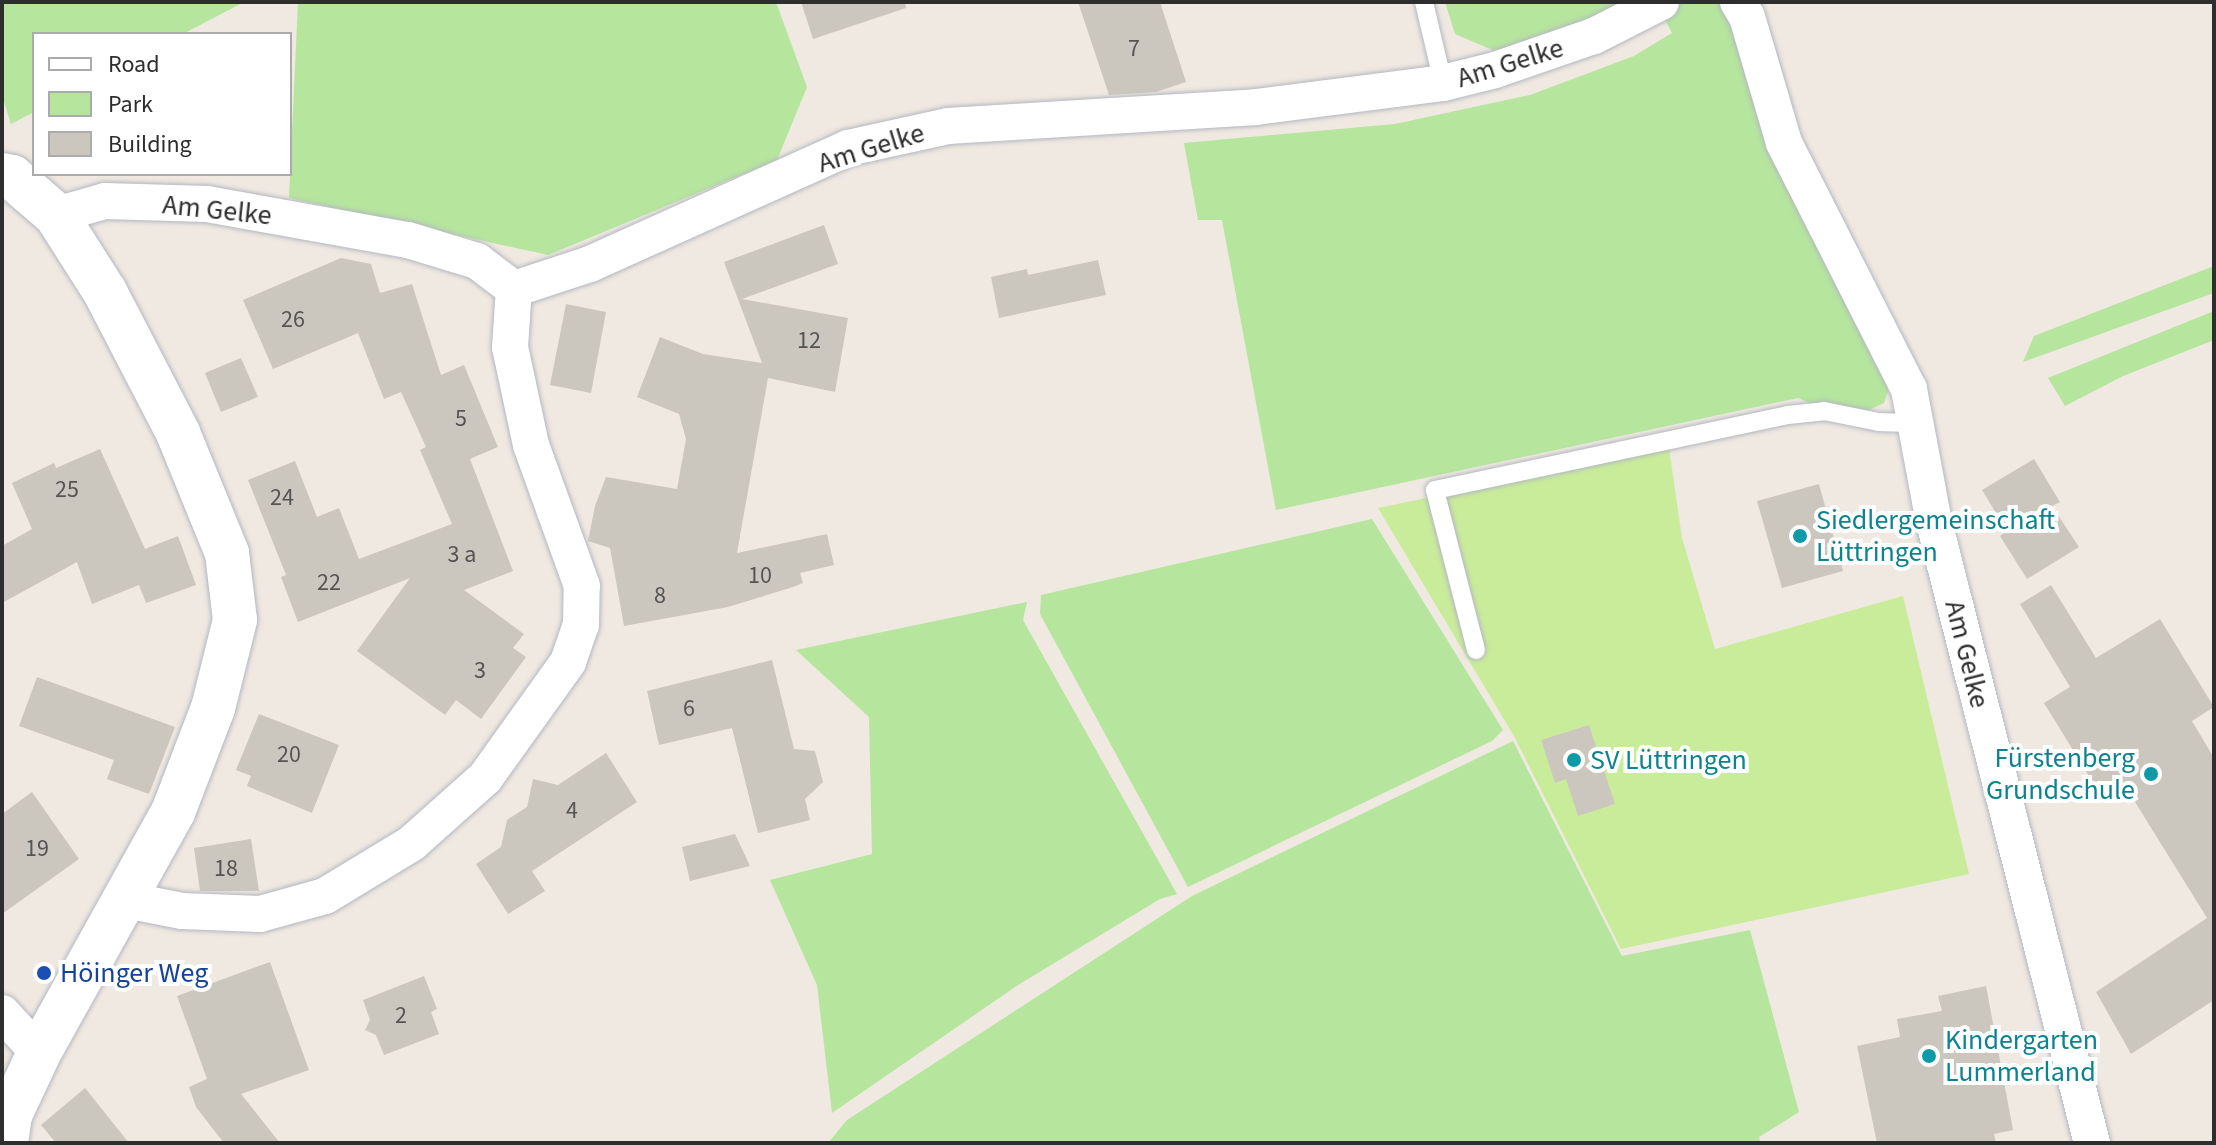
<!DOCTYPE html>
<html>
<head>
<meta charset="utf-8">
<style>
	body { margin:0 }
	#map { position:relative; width:2216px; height:1145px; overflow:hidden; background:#efe9e1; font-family:"Source Sans 3",sans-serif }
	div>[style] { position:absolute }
	.green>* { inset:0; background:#b6e59e }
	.pitch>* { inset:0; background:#c9ec9a }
	.building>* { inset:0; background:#cbc7bf }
	.roads { filter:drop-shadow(0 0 2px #b4b7c1) drop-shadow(0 0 2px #b4b7c1) }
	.lane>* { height:18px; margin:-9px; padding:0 9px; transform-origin:9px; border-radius:9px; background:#fff }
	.street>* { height:36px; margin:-18px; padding:0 18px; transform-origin:18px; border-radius:18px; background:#fff }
	.secondary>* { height:44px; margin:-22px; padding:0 22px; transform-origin:22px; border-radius:22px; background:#fff }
	.dots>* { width:22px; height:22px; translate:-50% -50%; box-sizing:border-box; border:4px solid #fff; border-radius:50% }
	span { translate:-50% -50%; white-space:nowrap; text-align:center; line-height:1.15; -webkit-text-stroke:8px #fff; paint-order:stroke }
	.number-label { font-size:24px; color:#555452 }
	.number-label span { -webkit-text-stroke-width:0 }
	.street-label { font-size:28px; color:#2e2e2e }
	.culture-label { font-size:28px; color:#0d838f }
	.left { translate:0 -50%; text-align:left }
	.right { translate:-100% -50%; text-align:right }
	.transit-label { font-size:28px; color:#164399 }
	.frame { position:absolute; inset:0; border:4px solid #2e2e2e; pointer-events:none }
	.legend { position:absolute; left:32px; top:32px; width:260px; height:144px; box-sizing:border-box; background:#fff; border:2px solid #ababab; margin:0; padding:10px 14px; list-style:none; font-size:24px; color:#2e2e2e }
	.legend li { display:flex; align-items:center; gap:16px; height:40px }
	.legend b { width:40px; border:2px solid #ababab }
</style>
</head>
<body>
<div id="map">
	<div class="green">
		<i style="clip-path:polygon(2px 2px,244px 2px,183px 34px,34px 34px,34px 112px,11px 124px,2px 95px)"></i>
		<i style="clip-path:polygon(298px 2px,776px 2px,807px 87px,777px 160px,548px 255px,289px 198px)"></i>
		<i style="clip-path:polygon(1445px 2px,1632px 2px,1502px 54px,1455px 34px)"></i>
		<i style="clip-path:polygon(1684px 2px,1722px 4px,1888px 374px,1888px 392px,1884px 403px,1869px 410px,1812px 404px,1798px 398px,1276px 510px,1222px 220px,1198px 220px,1184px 143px,1395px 124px,1530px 95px,1634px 56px,1672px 33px,1662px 14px)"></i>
		<i style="clip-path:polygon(2214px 266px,2214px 293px,2023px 362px,2034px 336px)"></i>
		<i style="clip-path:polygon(2214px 311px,2214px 340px,2123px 376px,2065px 406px,2048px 378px)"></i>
		<i style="clip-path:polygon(1372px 519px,1503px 730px,1492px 741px,1188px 887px,1040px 614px,1041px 595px)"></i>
		<i style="clip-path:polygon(1027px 602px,1023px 620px,1177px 894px,1160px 899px,1018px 985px,832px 1113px,817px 985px,770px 880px,872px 854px,869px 717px,796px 650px)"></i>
		<i style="clip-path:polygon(1513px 741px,1622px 956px,1750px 930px,1799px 1112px,1759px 1137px,1761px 1143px,828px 1143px,847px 1120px,1192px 896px)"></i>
	</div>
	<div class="pitch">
		<i style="clip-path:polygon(1669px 448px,1682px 538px,1715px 649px,1903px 596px,1969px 874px,1621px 949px,1515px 738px,1378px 508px)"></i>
	</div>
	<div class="building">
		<i style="clip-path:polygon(801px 2px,905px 2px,906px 8px,813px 39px)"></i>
		<i style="clip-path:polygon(1078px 2px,1160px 2px,1186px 82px,1156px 92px,1109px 95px)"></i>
		<i style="clip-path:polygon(824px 225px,838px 264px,742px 299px,848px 318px,835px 392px,768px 378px,737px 553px,827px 534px,834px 565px,800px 573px,803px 583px,793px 587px,728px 607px,624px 626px,610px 548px,588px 541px,595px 506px,606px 477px,677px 489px,686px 439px,679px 414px,637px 397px,660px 337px,703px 354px,762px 363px,724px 262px)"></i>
		<i style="clip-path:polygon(341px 258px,371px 264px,380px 293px,412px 284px,441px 375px,464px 365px,498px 447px,470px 459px,513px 571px,464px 590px,524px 634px,513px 648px,526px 657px,481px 719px,456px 700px,445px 715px,357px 651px,410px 578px,298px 622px,281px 577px,286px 575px,248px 480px,295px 461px,317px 517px,339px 508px,359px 559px,452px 524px,420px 450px,426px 447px,401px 392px,384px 399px,358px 333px,273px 369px,243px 300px)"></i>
		<i style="clip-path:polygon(1098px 260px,1106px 295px,999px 318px,991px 277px,1027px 269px,1028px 275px)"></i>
		<i style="clip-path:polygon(566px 304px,606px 312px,591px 393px,550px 385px)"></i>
		<i style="clip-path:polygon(241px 358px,258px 397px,221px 412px,205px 373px)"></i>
		<i style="clip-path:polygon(100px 449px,145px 549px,178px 536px,196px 585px,146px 603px,139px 585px,92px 604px,77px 562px,2px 603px,2px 546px,32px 529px,12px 483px,54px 463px,56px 468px)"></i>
		<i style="clip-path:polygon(2034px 459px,2060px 502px,2052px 506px,2079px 547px,2027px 579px,2000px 536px,2007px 531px,1982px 490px)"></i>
		<i style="clip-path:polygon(1819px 484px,1843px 571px,1782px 588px,1757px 501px)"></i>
		<i style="clip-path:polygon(2051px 585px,2096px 658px,2160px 619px,2214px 707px,2192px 721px,2214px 758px,2214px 1000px,2131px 1054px,2096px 992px,2207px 918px,2127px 789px,2105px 802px,2044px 703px,2070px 687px,2020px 604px)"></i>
		<i style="clip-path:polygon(772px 660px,794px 749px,815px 751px,823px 782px,805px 799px,810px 820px,758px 833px,732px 728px,659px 745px,647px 691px)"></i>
		<i style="clip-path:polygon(37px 677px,175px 727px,149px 794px,107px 779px,114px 760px,19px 726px)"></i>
		<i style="clip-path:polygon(259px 714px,339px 745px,312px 813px,247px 786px,251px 776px,236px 770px)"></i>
		<i style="clip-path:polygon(1589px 725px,1615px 804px,1578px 816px,1566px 779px,1555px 783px,1541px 740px)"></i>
		<i style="clip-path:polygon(606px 753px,637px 802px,532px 871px,545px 891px,508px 914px,476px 864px,501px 847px,507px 820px,527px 807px,533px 779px,558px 785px)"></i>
		<i style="clip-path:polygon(32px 792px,79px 859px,2px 914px,2px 814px)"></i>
		<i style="clip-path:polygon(735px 834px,750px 866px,690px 881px,682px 847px)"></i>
		<i style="clip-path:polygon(251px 839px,259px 891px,200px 891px,194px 848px)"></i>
		<i style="clip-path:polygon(270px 962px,309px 1070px,241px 1094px,280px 1143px,224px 1143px,196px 1107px,189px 1087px,207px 1079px,177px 996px)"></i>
		<i style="clip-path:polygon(424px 976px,437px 1009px,431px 1012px,439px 1034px,384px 1055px,376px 1035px,365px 1030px,370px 1020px,363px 1000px)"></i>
		<i style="clip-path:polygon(1986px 986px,2013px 1130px,1994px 1134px,1996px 1143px,1877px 1143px,1857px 1046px,1900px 1037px,1897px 1019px,1942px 1011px,1938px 996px)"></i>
		<i style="clip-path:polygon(85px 1088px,129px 1143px,56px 1143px,41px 1125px)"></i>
	</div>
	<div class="roads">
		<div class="lane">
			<i style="left:1424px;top:2px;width:83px;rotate:76.8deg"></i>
			<i style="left:1476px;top:650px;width:165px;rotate:-104.4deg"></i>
			<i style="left:1435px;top:490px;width:361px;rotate:-12deg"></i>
			<i style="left:1788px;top:415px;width:36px;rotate:-6deg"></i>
			<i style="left:1824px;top:411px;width:56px;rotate:11.3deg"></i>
			<i style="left:1879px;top:422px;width:35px;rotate:2deg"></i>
		</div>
		<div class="street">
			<i style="left:1738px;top:2px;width:17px;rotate:59deg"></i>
			<i style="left:1747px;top:17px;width:131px;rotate:73.6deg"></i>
			<i style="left:1784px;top:143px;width:276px;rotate:63.1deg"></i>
			<i style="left:1909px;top:389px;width:135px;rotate:79.4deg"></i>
			<i style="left:1934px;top:522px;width:641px;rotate:75.73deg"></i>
			<i style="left:56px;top:215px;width:51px;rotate:-15.9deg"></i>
			<i style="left:105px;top:201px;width:102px;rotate:1.7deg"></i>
			<i style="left:207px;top:204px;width:204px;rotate:10.2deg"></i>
			<i style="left:408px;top:240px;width:72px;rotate:16.9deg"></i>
			<i style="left:477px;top:261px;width:46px;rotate:37.1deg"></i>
			<i style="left:514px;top:289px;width:80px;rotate:-18.2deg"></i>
			<i style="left:590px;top:264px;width:283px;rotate:-24.2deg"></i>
			<i style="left:848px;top:148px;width:102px;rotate:-12.4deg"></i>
			<i style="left:948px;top:126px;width:309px;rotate:-3.5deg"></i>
			<i style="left:1256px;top:107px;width:189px;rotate:-7.3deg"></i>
			<i style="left:1443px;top:83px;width:54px;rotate:-14deg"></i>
			<i style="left:1495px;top:70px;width:105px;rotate:-19deg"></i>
			<i style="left:1594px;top:36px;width:75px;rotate:-26.9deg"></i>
			<i style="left:126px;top:900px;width:57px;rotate:11.1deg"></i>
			<i style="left:182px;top:911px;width:78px;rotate:2.2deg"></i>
			<i style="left:260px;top:914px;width:67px;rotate:-15.5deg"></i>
			<i style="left:325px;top:896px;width:102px;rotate:-31.3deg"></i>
			<i style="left:412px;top:843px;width:98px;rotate:-41.7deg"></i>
			<i style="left:485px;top:778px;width:143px;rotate:-54.4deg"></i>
			<i style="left:568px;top:662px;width:39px;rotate:-71deg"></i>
			<i style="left:581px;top:625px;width:39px;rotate:-89deg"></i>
			<i style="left:582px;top:586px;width:150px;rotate:-109.9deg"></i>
			<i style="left:531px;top:445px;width:100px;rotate:-102.1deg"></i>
			<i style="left:510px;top:347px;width:58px;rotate:-86.1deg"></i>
			<i style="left:2px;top:1013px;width:54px;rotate:47.2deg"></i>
		</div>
		<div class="secondary">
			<i style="left:2px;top:175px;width:10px;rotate:11deg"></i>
			<i style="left:12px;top:177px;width:58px;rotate:40.8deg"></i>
			<i style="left:56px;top:215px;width:91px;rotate:57.5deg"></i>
			<i style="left:105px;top:292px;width:159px;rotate:62.6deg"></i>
			<i style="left:178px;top:433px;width:130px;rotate:67.8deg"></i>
			<i style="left:227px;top:553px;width:67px;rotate:83.2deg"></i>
			<i style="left:235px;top:620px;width:91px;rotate:104deg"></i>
			<i style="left:213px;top:708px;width:111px;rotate:111deg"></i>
			<i style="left:173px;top:812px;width:276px;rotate:119.1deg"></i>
			<i style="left:39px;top:1053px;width:68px;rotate:115.1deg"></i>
			<i style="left:10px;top:1115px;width:28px;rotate:98deg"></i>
		</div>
	</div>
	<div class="dots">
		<i style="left:1800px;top:536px;background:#0f9aa8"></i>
		<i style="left:1574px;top:760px;background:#0f9aa8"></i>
		<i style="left:2151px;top:774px;background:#0f9aa8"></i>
		<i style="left:44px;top:973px;background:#1a4fb4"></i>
		<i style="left:1929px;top:1056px;background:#0f9aa8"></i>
	</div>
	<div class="number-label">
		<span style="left:1134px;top:49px">7</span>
		<span style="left:293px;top:320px">26</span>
		<span style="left:809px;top:341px">12</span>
		<span style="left:461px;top:419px">5</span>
		<span style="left:67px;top:490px">25</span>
		<span style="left:282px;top:498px">24</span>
		<span style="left:462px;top:555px">3 a</span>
		<span style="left:760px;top:576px">10</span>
		<span style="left:329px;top:583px">22</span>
		<span style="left:660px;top:596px">8</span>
		<span style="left:480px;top:671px">3</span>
		<span style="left:689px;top:709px">6</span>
		<span style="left:289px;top:755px">20</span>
		<span style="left:572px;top:811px">4</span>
		<span style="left:37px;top:849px">19</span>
		<span style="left:226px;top:869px">18</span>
		<span style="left:401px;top:1016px">2</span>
	</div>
	<div class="street-label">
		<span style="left:1510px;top:63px;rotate:-17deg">Am Gelke</span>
		<span style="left:871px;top:148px;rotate:-17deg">Am Gelke</span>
		<span style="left:217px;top:210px;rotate:6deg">Am Gelke</span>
		<span style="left:1967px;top:654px;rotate:76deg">Am Gelke</span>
	</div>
	<div class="culture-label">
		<span class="left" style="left:1816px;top:536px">Siedlergemeinschaft<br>Lüttringen</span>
		<span class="right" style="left:2135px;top:774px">Fürstenberg<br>Grundschule</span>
		<span class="left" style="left:1590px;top:760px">SV Lüttringen</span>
		<span class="left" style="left:1945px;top:1056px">Kindergarten<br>Lummerland</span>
	</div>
	<div class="transit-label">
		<span class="left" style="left:60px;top:973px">Höinger Weg</span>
	</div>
	<div class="frame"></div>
	<ul class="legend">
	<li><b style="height:10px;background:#fff"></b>Road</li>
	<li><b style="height:22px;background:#b6e59e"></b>Park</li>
	<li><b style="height:22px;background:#cbc7bf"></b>Building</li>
	</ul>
</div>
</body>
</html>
